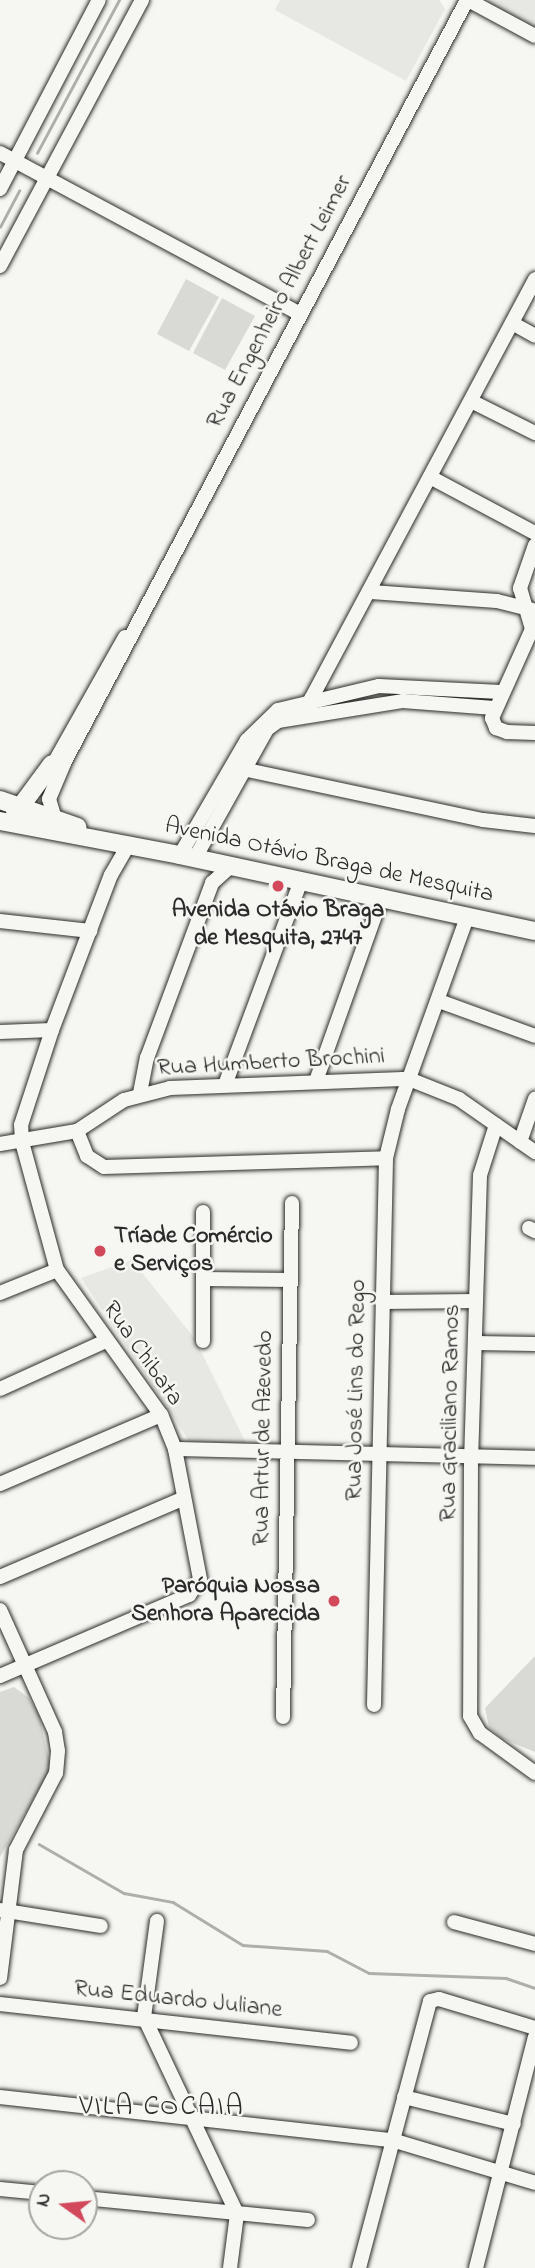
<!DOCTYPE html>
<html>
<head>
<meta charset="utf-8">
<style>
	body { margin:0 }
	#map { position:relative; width:535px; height:2268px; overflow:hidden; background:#f6f6f2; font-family:"Indie Flower",sans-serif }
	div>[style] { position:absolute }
	.built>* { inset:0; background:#e7e7e3 }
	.green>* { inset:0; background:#d9d9d5 }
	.stream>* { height:2.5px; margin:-1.25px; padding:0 1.25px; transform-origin:1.25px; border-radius:1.25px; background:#aeaeab }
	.roads { filter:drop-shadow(0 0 2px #2b2b2b) drop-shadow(0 0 2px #2b2b2b) }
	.minor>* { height:14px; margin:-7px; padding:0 7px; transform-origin:7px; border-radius:7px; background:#f6f6f2 }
	.major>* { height:18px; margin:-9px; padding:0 9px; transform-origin:9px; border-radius:9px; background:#f6f6f2 }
	.dots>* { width:19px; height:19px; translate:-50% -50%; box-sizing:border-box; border:4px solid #f6f6f2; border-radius:50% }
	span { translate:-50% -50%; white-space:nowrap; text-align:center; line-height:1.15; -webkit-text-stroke:5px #f6f6f2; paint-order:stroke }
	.street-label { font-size:24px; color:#2b2b2b }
	.poi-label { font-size:24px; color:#2b2b2b; font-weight:700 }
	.left { translate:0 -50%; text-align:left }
	.right { translate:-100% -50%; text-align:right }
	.quarter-label { font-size:28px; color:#2b2b2b; letter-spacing:2px }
	.north { position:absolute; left:28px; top:2170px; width:70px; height:70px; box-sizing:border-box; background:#f6f6f2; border:2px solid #a5a5a2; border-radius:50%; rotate:285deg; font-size:19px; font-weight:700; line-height:28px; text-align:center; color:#2b2b2b }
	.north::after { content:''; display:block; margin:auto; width:24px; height:32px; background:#d1495b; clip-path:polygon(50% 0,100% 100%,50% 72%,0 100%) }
</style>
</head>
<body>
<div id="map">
	<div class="built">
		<i style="clip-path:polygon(280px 0,439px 0,445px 9px,406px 81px,275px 10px)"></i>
		<i style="clip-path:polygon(487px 0,535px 0,535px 31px,490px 6px)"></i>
		<i style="clip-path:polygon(132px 1260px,195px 1339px,246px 1443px,190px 1442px,81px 1278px)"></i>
	</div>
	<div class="green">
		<i style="clip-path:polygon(186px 279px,219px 297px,189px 351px,157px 334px)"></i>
		<i style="clip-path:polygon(222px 298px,255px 316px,225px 370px,193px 353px)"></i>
		<i style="clip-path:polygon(535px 1656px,535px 1752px,501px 1738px,489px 1727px,485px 1708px)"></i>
		<i style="clip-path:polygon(14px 1687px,29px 1698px,39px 1715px,51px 1768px,0 1857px,0 1692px)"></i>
	</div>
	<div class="stream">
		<i style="left:37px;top:153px;width:174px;rotate:-61.8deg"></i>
		<i style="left:0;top:227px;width:41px;rotate:-62.2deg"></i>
		<i style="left:39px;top:1844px;width:98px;rotate:30deg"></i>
		<i style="left:124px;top:1893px;width:50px;rotate:10.4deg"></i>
		<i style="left:173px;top:1902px;width:82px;rotate:31.6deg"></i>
		<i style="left:243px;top:1945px;width:84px;rotate:4.1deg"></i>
		<i style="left:327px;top:1951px;width:47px;rotate:27.6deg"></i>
		<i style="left:369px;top:1973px;width:137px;rotate:2.1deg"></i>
		<i style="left:506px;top:1978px;width:31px;rotate:19deg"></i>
	</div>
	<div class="roads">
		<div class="minor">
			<i style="left:468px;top:0;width:76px;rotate:28.2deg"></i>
			<i style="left:0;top:153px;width:340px;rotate:28.2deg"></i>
			<i style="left:0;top:189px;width:213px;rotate:-62.4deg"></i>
			<i style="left:0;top:266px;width:302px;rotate:-61.9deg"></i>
			<i style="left:512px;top:323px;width:26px;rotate:29deg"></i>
			<i style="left:471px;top:401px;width:72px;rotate:26.6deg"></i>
			<i style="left:430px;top:477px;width:119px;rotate:28.1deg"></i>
			<i style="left:535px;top:545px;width:46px;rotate:109.2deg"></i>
			<i style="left:520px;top:588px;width:43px;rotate:73.7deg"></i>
			<i style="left:532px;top:629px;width:98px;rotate:114.2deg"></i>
			<i style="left:492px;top:718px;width:11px;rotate:68deg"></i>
			<i style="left:496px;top:728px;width:12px;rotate:20deg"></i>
			<i style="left:507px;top:732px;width:28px;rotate:2deg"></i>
			<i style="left:371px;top:592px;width:126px;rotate:4.1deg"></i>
			<i style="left:497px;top:601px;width:36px;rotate:14deg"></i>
			<i style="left:307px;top:714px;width:16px;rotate:-75deg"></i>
			<i style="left:311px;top:699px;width:476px;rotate:-61.9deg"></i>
			<i style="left:238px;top:768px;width:250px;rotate:12deg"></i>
			<i style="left:483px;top:820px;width:52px;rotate:6.6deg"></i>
			<i style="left:49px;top:772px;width:155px;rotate:-60.6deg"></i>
			<i style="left:56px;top:822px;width:24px;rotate:-107deg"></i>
			<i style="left:49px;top:799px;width:39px;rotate:-67deg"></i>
			<i style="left:64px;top:763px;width:863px;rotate:-62.16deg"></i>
			<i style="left:180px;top:855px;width:133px;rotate:-59.8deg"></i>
			<i style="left:247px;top:740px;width:43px;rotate:-44.1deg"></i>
			<i style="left:278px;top:710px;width:104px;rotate:-13.4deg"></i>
			<i style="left:379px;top:686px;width:122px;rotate:2.8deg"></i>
			<i style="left:195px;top:858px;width:148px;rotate:-60.8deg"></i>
			<i style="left:267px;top:729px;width:14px;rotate:-36deg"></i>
			<i style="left:278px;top:721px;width:127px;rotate:-9.1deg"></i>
			<i style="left:403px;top:701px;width:91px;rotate:4.4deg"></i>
			<i style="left:0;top:921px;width:91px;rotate:6.3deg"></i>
			<i style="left:439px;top:1001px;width:102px;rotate:20deg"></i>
			<i style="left:0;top:1032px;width:52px;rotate:-2.2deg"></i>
			<i style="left:316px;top:1081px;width:196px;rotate:-70.4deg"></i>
			<i style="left:225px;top:1085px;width:218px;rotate:-69.6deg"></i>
			<i style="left:140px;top:1093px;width:36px;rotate:-79deg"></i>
			<i style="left:147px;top:1058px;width:187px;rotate:-69.6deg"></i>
			<i style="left:212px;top:883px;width:25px;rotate:-42deg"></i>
			<i style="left:496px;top:1125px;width:52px;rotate:107.7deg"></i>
			<i style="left:480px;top:1175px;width:282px;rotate:91.8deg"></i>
			<i style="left:471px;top:1457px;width:259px;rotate:90.2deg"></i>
			<i style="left:470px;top:1716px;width:20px;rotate:60deg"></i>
			<i style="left:480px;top:1733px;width:68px;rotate:36deg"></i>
			<i style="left:77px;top:1131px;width:27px;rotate:68deg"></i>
			<i style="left:87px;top:1156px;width:20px;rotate:33deg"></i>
			<i style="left:104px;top:1167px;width:282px;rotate:-1.8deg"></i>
			<i style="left:520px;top:1142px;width:46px;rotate:-70.8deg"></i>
			<i style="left:0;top:1144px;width:78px;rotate:-9.6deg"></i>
			<i style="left:77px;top:1131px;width:56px;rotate:-33.4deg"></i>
			<i style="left:124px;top:1100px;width:48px;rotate:-14.6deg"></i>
			<i style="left:170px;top:1088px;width:239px;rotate:-2.2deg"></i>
			<i style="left:409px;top:1079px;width:54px;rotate:21.8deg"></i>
			<i style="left:459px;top:1099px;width:93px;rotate:34.9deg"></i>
			<i style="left:529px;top:1228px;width:7px;rotate:27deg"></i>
			<i style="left:203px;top:1279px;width:87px;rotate:0.7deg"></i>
			<i style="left:0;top:1293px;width:61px;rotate:-22deg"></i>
			<i style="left:382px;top:1302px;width:94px;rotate:-0.6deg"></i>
			<i style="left:203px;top:1341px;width:129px;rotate:-90deg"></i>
			<i style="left:476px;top:1343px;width:59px;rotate:1deg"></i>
			<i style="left:0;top:1389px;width:116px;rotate:-24.4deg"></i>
			<i style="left:175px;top:1449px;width:360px;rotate:1.4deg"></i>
			<i style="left:0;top:1484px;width:175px;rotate:-23.2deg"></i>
			<i style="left:0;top:1577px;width:200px;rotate:-23.2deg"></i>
			<i style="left:0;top:1610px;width:134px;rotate:65.7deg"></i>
			<i style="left:55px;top:1732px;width:19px;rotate:81deg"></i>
			<i style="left:58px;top:1751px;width:22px;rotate:95deg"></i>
			<i style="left:56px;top:1773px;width:87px;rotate:117.5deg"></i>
			<i style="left:16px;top:1850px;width:129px;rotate:97.1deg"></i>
			<i style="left:0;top:1676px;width:206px;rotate:-23.2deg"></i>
			<i style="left:189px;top:1595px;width:19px;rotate:-55deg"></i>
			<i style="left:200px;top:1579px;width:132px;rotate:-100.9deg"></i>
			<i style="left:175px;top:1449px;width:37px;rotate:-112deg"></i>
			<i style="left:161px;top:1415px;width:178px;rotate:-125.6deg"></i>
			<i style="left:57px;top:1270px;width:133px;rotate:-105.3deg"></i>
			<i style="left:22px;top:1142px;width:17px;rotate:-93deg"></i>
			<i style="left:21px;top:1125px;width:100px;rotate:-71.9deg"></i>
			<i style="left:52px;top:1030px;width:166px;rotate:-69.2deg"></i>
			<i style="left:111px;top:875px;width:36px;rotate:-60deg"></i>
			<i style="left:374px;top:1705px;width:547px;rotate:-88.74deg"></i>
			<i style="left:386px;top:1158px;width:50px;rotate:-76.2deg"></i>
			<i style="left:398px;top:1109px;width:206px;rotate:-70.2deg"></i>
			<i style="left:283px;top:1717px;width:514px;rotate:-89deg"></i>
			<i style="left:0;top:1910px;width:102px;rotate:9deg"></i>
			<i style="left:157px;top:1921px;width:97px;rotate:97.7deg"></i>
			<i style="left:144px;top:2017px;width:218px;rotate:64.7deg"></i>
			<i style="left:237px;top:2214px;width:54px;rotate:97.4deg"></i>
			<i style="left:454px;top:1922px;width:84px;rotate:15.2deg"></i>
			<i style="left:0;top:2004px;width:353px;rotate:6.3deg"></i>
			<i style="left:0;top:2097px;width:394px;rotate:6.3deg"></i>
			<i style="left:392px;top:2140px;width:149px;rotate:16.7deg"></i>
			<i style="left:404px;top:2097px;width:113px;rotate:13.8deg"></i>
			<i style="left:0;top:2189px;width:42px;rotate:5.4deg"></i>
			<i style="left:84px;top:2198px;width:225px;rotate:5.6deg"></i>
			<i style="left:359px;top:2268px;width:276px;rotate:-75.1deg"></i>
			<i style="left:430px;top:2001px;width:9px;rotate:-13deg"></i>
			<i style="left:439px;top:1999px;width:100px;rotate:16.8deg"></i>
			<i style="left:476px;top:2268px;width:238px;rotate:-75.7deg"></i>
		</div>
		<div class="major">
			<i style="left:0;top:800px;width:82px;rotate:19.3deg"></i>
			<i style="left:15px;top:814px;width:62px;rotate:-53.5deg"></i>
			<i style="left:0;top:821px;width:183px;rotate:10.7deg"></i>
			<i style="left:180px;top:855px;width:363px;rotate:12.1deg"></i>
		</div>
	</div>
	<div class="dots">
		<i style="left:278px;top:886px;background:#d1495b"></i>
		<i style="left:100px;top:1251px;background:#d1495b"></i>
		<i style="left:334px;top:1601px;background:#d1495b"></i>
	</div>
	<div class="street-label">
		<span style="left:280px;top:302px;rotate:-62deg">Rua Engenheiro Albert Leimer</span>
		<span style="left:329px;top:861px;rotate:12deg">Avenida Otávio Braga de Mesquita</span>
		<span style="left:271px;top:1063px;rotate:-3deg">Rua Humberto Brochini</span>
		<span style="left:142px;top:1354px;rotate:55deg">Rua Chibata</span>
		<span style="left:357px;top:1390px;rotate:-89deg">Rua José Lins do Rego</span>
		<span style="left:451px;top:1413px;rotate:-89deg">Rua Graciliano Ramos</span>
		<span style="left:264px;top:1438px;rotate:-89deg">Rua Artur de Azevedo</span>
		<span style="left:178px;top:2000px;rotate:6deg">Rua Eduardo Juliane</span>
	</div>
	<div class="poi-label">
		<span style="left:278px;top:925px">Avenida Otávio Braga<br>de Mesquita, 2747</span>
		<span class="left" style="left:114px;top:1251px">Tríade Comércio<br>e Serviços</span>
		<span class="right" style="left:320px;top:1601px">Paróquia Nossa<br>Senhora Aparecida</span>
	</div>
	<div class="quarter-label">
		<span style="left:162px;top:2108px">VILA COCAIA</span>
	</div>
	<div class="north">N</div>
</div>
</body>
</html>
